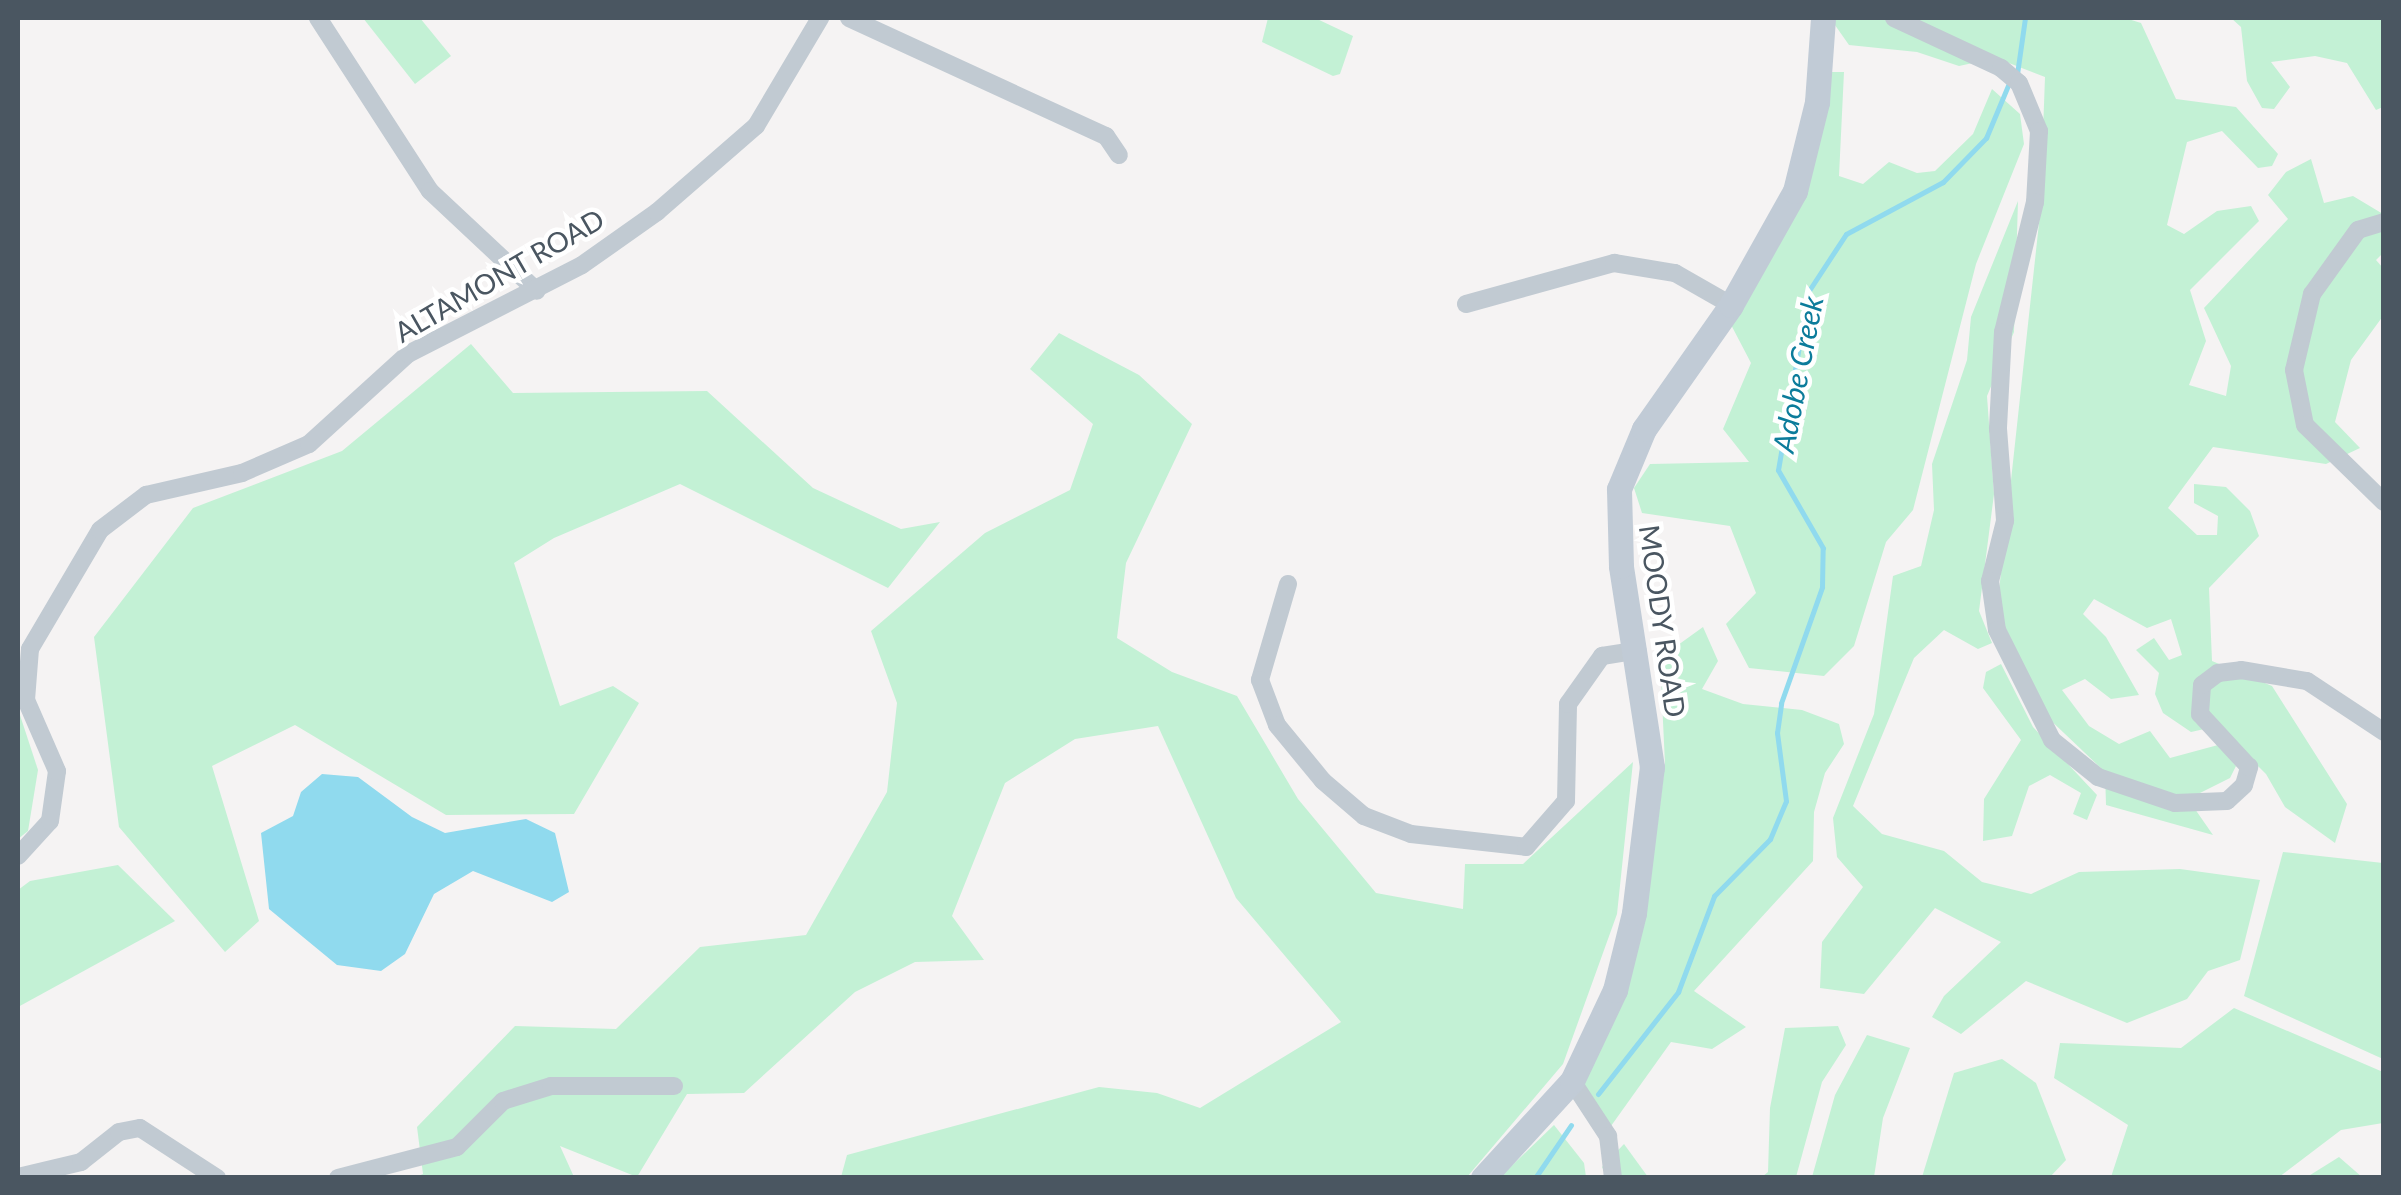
<!DOCTYPE html>
<html>
<head>
<meta charset="utf-8">
<style>
	body { margin:0 }
	#map { position:relative; width:2401px; height:1195px; overflow:hidden; background:#f5f3f3; font-family:Lato,sans-serif }
	div>[style] { position:absolute }
	.green>* { inset:0; background:#c3f1d5 }
	.water>* { inset:0; background:#90daee }
	.stream>* { height:5px; margin:-2.5px; padding:0 2.5px; transform-origin:2.5px; border-radius:2.5px; background:#90daee }
	.street>* { height:18px; margin:-9px; padding:0 9px; transform-origin:9px; border-radius:9px; background:#c1cad2 }
	.secondary>* { height:25px; margin:-12.5px; padding:0 12.5px; transform-origin:12.5px; border-radius:12.5px; background:#c1cbd6 }
	span { translate:-50% -50%; white-space:nowrap; text-align:center; line-height:1.15; -webkit-text-stroke:9px #fff; paint-order:stroke }
	.street-label { font-size:28px; color:#4a5661 }
	.water-label { font-size:30px; color:#0c7c9b; font-style:italic }
	.frame { position:absolute; inset:0; border:20px solid #4a5661; pointer-events:none }
</style>
</head>
<body>
<div id="map">
	<div class="green">
		<i style="clip-path:polygon(363px 18px,420px 18px,451px 56px,415px 84px)"></i>
		<i style="clip-path:polygon(1268px 18px,1315px 18px,1353px 36px,1340px 74px,1333px 76px,1262px 42px)"></i>
		<i style="clip-path:polygon(1830px 18px,2125px 18px,2141px 23px,2176px 99px,2236px 107px,2278px 154px,2272px 166px,2258px 168px,2222px 131px,2187px 142px,2167px 225px,2184px 234px,2217px 211px,2251px 206px,2259px 221px,2190px 290px,2206px 341px,2189px 385px,2226px 396px,2231px 366px,2204px 308px,2288px 219px,2268px 195px,2286px 172px,2311px 159px,2324px 203px,2353px 196px,2383px 214px,2383px 253px,2376px 260px,2383px 268px,2383px 316px,2351px 360px,2335px 422px,2360px 448px,2326px 464px,2213px 447px,2168px 508px,2197px 535px,2217px 535px,2218px 516px,2194px 503px,2194px 484px,2226px 487px,2250px 511px,2259px 536px,2209px 588px,2212px 661px,2272px 686px,2347px 804px,2335px 843px,2285px 807px,2266px 774px,2218px 726px,2191px 732px,2163px 713px,2155px 694px,2159px 673px,2136px 650px,2154px 638px,2169px 660px,2182px 655px,2171px 619px,2147px 628px,2094px 599px,2083px 614px,2106px 637px,2139px 695px,2111px 699px,2085px 679px,2062px 690px,2089px 726px,2119px 744px,2150px 731px,2170px 758px,2218px 745px,2236px 766px,2230px 778px,2188px 799px,2213px 835px,2106px 805px,2105px 772px,2044px 714px,1997px 609px,2040px 214px,2045px 77px,1996px 58px,1959px 66px,1917px 52px,1849px 45px)"></i>
		<i style="clip-path:polygon(2231px 18px,2383px 18px,2383px 107px,2376px 110px,2347px 63px,2315px 56px,2271px 62px,2290px 87px,2274px 109px,2262px 108px,2247px 81px,2241px 27px)"></i>
		<i style="clip-path:polygon(1825px 72px,1844px 72px,1839px 176px,1863px 184px,1889px 162px,1917px 173px,1935px 171px,1973px 134px,1992px 89px,2020px 114px,2024px 144px,1976px 264px,1913px 510px,1886px 542px,1854px 646px,1824px 676px,1749px 668px,1726px 624px,1756px 593px,1730px 526px,1642px 513px,1634px 488px,1650px 464px,1749px 462px,1723px 429px,1751px 363px,1728px 319px,1756px 273px)"></i>
		<i style="clip-path:polygon(2018px 201px,2014px 332px,1987px 396px,1994px 494px,1979px 611px,1992px 643px,1978px 649px,1944px 630px,1914px 658px,1853px 806px,1882px 834px,1944px 851px,1982px 882px,2031px 894px,2079px 872px,2180px 869px,2260px 880px,2240px 960px,2208px 971px,2187px 999px,2127px 1023px,2026px 981px,1961px 1034px,1932px 1017px,1944px 996px,2001px 942px,1935px 908px,1864px 994px,1820px 988px,1822px 942px,1863px 887px,1837px 857px,1833px 818px,1874px 714px,1893px 576px,1921px 566px,1934px 510px,1932px 464px,1967px 360px,1971px 317px)"></i>
		<i style="clip-path:polygon(1059px 333px,1139px 375px,1192px 424px,1126px 563px,1117px 638px,1172px 672px,1237px 696px,1298px 799px,1376px 893px,1463px 909px,1465px 864px,1523px 864px,1633px 762px,1617px 914px,1563px 1064px,1467px 1177px,841px 1177px,847px 1155px,1099px 1087px,1157px 1093px,1200px 1108px,1341px 1022px,1236px 898px,1158px 726px,1075px 739px,1005px 783px,952px 916px,984px 960px,915px 962px,855px 992px,744px 1093px,687px 1094px,637px 1177px,560px 1146px,574px 1177px,413px 1178px,423px 1174px,417px 1127px,515px 1026px,616px 1029px,700px 947px,806px 935px,887px 792px,897px 703px,871px 631px,985px 533px,1070px 490px,1093px 424px,1030px 369px)"></i>
		<i style="clip-path:polygon(471px 344px,513px 393px,707px 391px,813px 488px,901px 529px,940px 522px,888px 588px,680px 484px,554px 538px,514px 563px,560px 706px,613px 686px,639px 703px,574px 814px,446px 815px,295px 725px,212px 766px,259px 921px,225px 952px,119px 827px,94px 637px,193px 508px,342px 451px)"></i>
		<i style="clip-path:polygon(1703px 627px,1718px 661px,1702px 689px,1743px 704px,1802px 710px,1839px 724px,1844px 744px,1825px 773px,1814px 812px,1813px 861px,1694px 991px,1746px 1027px,1712px 1049px,1671px 1042px,1601px 1140px,1579px 1088px,1647px 906px,1665px 764px,1660px 658px)"></i>
		<i style="clip-path:polygon(2001px 664px,2033px 727px,2097px 795px,2087px 820px,2073px 814px,2081px 793px,2050px 775px,2029px 786px,2012px 836px,1983px 841px,1984px 799px,2021px 740px,1983px 688px,1986px 672px)"></i>
		<i style="clip-path:polygon(18px 709px,38px 770px,28px 831px,18px 839px)"></i>
		<i style="clip-path:polygon(2283px 852px,2383px 863px,2383px 1059px,2244px 996px)"></i>
		<i style="clip-path:polygon(118px 865px,175px 921px,18px 1007px,18px 890px,30px 881px)"></i>
		<i style="clip-path:polygon(2234px 1008px,2383px 1072px,2383px 1123px,2341px 1130px,2279px 1177px,2111px 1177px,2128px 1125px,2054px 1078px,2060px 1043px,2181px 1048px)"></i>
		<i style="clip-path:polygon(1838px 1026px,1846px 1045px,1822px 1082px,1796px 1177px,1762px 1177px,1768px 1172px,1770px 1108px,1785px 1028px)"></i>
		<i style="clip-path:polygon(1867px 1035px,1910px 1048px,1883px 1118px,1874px 1177px,1812px 1177px,1835px 1095px)"></i>
		<i style="clip-path:polygon(2002px 1059px,2036px 1083px,2066px 1160px,2050px 1177px,1922px 1177px,1954px 1073px)"></i>
		<i style="clip-path:polygon(1554px 1125px,1584px 1163px,1586px 1177px,1499px 1178px)"></i>
		<i style="clip-path:polygon(1624px 1144px,1648px 1177px,1607px 1177px,1602px 1167px)"></i>
		<i style="clip-path:polygon(2339px 1157px,2362px 1177px,2307px 1177px)"></i>
	</div>
	<div class="water">
		<i style="clip-path:polygon(322px 774px,358px 777px,412px 817px,445px 833px,526px 819px,555px 833px,569px 892px,552px 902px,473px 871px,434px 894px,405px 954px,381px 971px,337px 965px,269px 909px,261px 833px,293px 816px,301px 792px)"></i>
	</div>
	<div class="stream">
		<i style="left:2017px;top:74px;width:57px;rotate:-81.9deg"></i>
		<i style="left:1598px;top:1094px;width:130px;rotate:-51.9deg"></i>
		<i style="left:1678px;top:992px;width:103px;rotate:-69.4deg"></i>
		<i style="left:1714px;top:896px;width:80px;rotate:-45.5deg"></i>
		<i style="left:1770px;top:839px;width:41px;rotate:-67.2deg"></i>
		<i style="left:1786px;top:801px;width:69px;rotate:-97.5deg"></i>
		<i style="left:1777px;top:733px;width:30px;rotate:-82deg"></i>
		<i style="left:1781px;top:703px;width:123px;rotate:-70.5deg"></i>
		<i style="left:1822px;top:587px;width:39px;rotate:-89deg"></i>
		<i style="left:1823px;top:548px;width:90px;rotate:-120deg"></i>
		<i style="left:1778px;top:470px;width:181px;rotate:-80.4deg"></i>
		<i style="left:1808px;top:292px;width:69px;rotate:-56.8deg"></i>
		<i style="left:1846px;top:234px;width:110px;rotate:-28.2deg"></i>
		<i style="left:1943px;top:182px;width:62px;rotate:-45.7deg"></i>
		<i style="left:1986px;top:138px;width:60px;rotate:-67.3deg"></i>
		<i style="left:1535px;top:1178px;width:64px;rotate:-55.8deg"></i>
	</div>
	<div class="street">
		<i style="left:318px;top:18px;width:206px;rotate:57.1deg"></i>
		<i style="left:430px;top:191px;width:146px;rotate:43.1deg"></i>
		<i style="left:849px;top:18px;width:283px;rotate:24.7deg"></i>
		<i style="left:1106px;top:136px;width:23px;rotate:56deg"></i>
		<i style="left:1894px;top:18px;width:118px;rotate:25deg"></i>
		<i style="left:2001px;top:68px;width:23px;rotate:40deg"></i>
		<i style="left:2019px;top:83px;width:52px;rotate:67.4deg"></i>
		<i style="left:2039px;top:131px;width:71px;rotate:93.2deg"></i>
		<i style="left:2035px;top:202px;width:134px;rotate:103.8deg"></i>
		<i style="left:2003px;top:332px;width:97px;rotate:93deg"></i>
		<i style="left:1998px;top:429px;width:92px;rotate:85.6deg"></i>
		<i style="left:2005px;top:521px;width:62px;rotate:104deg"></i>
		<i style="left:1990px;top:581px;width:49px;rotate:81.9deg"></i>
		<i style="left:1997px;top:630px;width:123px;rotate:63.4deg"></i>
		<i style="left:2052px;top:740px;width:59px;rotate:38.8deg"></i>
		<i style="left:2098px;top:777px;width:81px;rotate:18.7deg"></i>
		<i style="left:2175px;top:803px;width:52px;rotate:-2.2deg"></i>
		<i style="left:2227px;top:801px;width:23px;rotate:-43deg"></i>
		<i style="left:2244px;top:785px;width:19px;rotate:-74deg"></i>
		<i style="left:2249px;top:767px;width:72px;rotate:-132.8deg"></i>
		<i style="left:2200px;top:714px;width:29px;rotate:-86deg"></i>
		<i style="left:2202px;top:685px;width:20px;rotate:-37deg"></i>
		<i style="left:2218px;top:673px;width:23px;rotate:-7deg"></i>
		<i style="left:2241px;top:670px;width:67px;rotate:9.5deg"></i>
		<i style="left:2307px;top:681px;width:92px;rotate:33.5deg"></i>
		<i style="left:2384px;top:222px;width:27px;rotate:163deg"></i>
		<i style="left:2358px;top:230px;width:79px;rotate:125.7deg"></i>
		<i style="left:2312px;top:294px;width:78px;rotate:103.3deg"></i>
		<i style="left:2294px;top:370px;width:56px;rotate:78.7deg"></i>
		<i style="left:2305px;top:425px;width:110px;rotate:44.3deg"></i>
		<i style="left:1466px;top:304px;width:154px;rotate:-15.5deg"></i>
		<i style="left:1614px;top:263px;width:62px;rotate:9.3deg"></i>
		<i style="left:1675px;top:273px;width:64px;rotate:29.7deg"></i>
		<i style="left:1288px;top:584px;width:100px;rotate:106.3deg"></i>
		<i style="left:1260px;top:680px;width:48px;rotate:69.3deg"></i>
		<i style="left:1277px;top:725px;width:72px;rotate:50.6deg"></i>
		<i style="left:1323px;top:781px;width:54px;rotate:40.5deg"></i>
		<i style="left:1364px;top:816px;width:50px;rotate:21deg"></i>
		<i style="left:1411px;top:834px;width:116px;rotate:6.4deg"></i>
		<i style="left:1526px;top:847px;width:61px;rotate:-49deg"></i>
		<i style="left:1566px;top:801px;width:97px;rotate:-88.8deg"></i>
		<i style="left:1568px;top:704px;width:59px;rotate:-54.7deg"></i>
		<i style="left:1602px;top:656px;width:36px;rotate:-9deg"></i>
		<i style="left:18px;top:856px;width:47px;rotate:-47.6deg"></i>
		<i style="left:50px;top:821px;width:50px;rotate:-82deg"></i>
		<i style="left:57px;top:771px;width:77px;rotate:-113.6deg"></i>
		<i style="left:26px;top:700px;width:51px;rotate:-85.5deg"></i>
		<i style="left:30px;top:649px;width:138px;rotate:-59.5deg"></i>
		<i style="left:100px;top:530px;width:58px;rotate:-37.3deg"></i>
		<i style="left:146px;top:495px;width:98px;rotate:-12.9deg"></i>
		<i style="left:242px;top:473px;width:73px;rotate:-23.4deg"></i>
		<i style="left:309px;top:444px;width:134px;rotate:-42.3deg"></i>
		<i style="left:408px;top:354px;width:195px;rotate:-27.1deg"></i>
		<i style="left:582px;top:265px;width:92px;rotate:-35.2deg"></i>
		<i style="left:657px;top:212px;width:131px;rotate:-41deg"></i>
		<i style="left:756px;top:126px;width:126px;rotate:-59.3deg"></i>
		<i style="left:1572px;top:1081px;width:66px;rotate:56.8deg"></i>
		<i style="left:1608px;top:1136px;width:42px;rotate:83.2deg"></i>
		<i style="left:18px;top:1177px;width:65px;rotate:-13.4deg"></i>
		<i style="left:81px;top:1162px;width:48px;rotate:-38.3deg"></i>
		<i style="left:119px;top:1132px;width:21px;rotate:-11deg"></i>
		<i style="left:140px;top:1128px;width:92px;rotate:33deg"></i>
		<i style="left:338px;top:1178px;width:123px;rotate:-14.6deg"></i>
		<i style="left:457px;top:1147px;width:65px;rotate:-45deg"></i>
		<i style="left:503px;top:1101px;width:50px;rotate:-17.4deg"></i>
		<i style="left:551px;top:1086px;width:123px"></i>
	</div>
	<div class="secondary">
		<i style="left:1483px;top:1178px;width:132px;rotate:-47.5deg"></i>
		<i style="left:1572px;top:1081px;width:101px;rotate:-64.7deg"></i>
		<i style="left:1615px;top:990px;width:79px;rotate:-76.1deg"></i>
		<i style="left:1634px;top:913px;width:147px;rotate:-83deg"></i>
		<i style="left:1652px;top:767px;width:203px;rotate:-98.8deg"></i>
		<i style="left:1621px;top:566px;width:77px;rotate:-91.5deg"></i>
		<i style="left:1619px;top:489px;width:65px;rotate:-67.4deg"></i>
		<i style="left:1644px;top:429px;width:151px;rotate:-54.9deg"></i>
		<i style="left:1731px;top:305px;width:131px;rotate:-60.7deg"></i>
		<i style="left:1795px;top:191px;width:92px;rotate:-76.1deg"></i>
		<i style="left:1817px;top:102px;width:84px;rotate:-85.9deg"></i>
	</div>
	<div class="street-label">
		<span style="left:499px;top:275px;rotate:-30deg">ALTAMONT ROAD</span>
		<span style="left:1663px;top:621px;rotate:82deg">MOODY ROAD</span>
	</div>
	<div class="water-label">
		<span style="left:1797px;top:374px;rotate:-79deg">Adobe Creek</span>
	</div>
	<div class="frame"></div>
</div>
</body>
</html>
